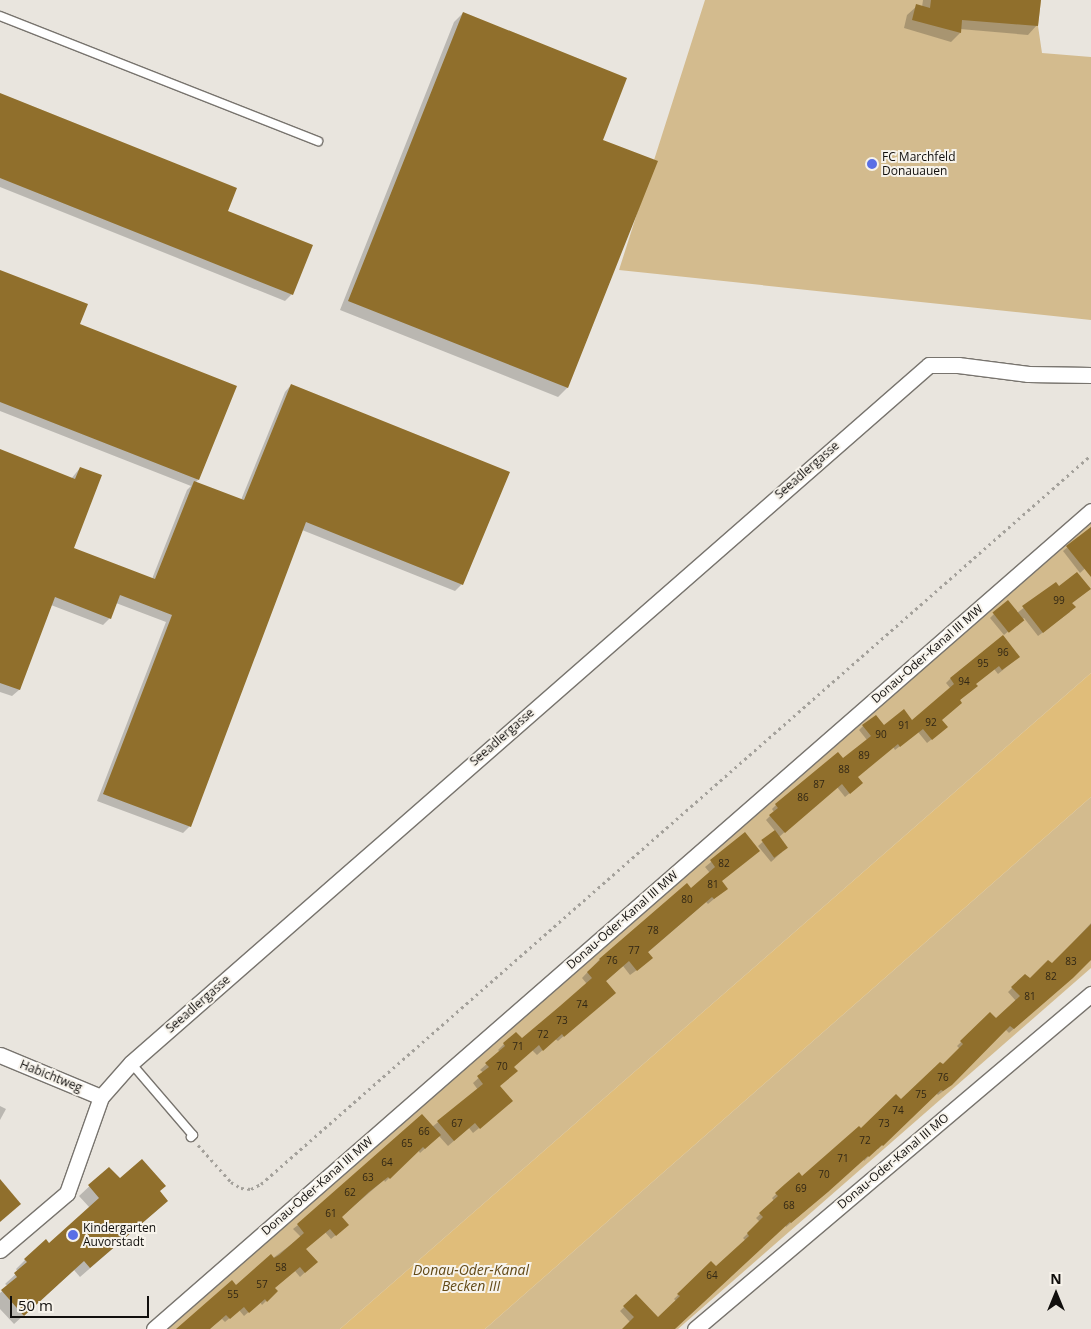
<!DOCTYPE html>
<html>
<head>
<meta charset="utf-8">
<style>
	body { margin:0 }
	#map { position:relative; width:1091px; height:1329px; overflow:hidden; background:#e9e5de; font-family:"Open Sans",sans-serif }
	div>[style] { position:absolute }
	.green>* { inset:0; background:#d3bb8e }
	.water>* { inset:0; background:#e0bd7a }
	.shadow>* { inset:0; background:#0003 }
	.building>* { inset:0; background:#906f2c; transform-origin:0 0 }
	.path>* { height:3px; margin-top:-1.5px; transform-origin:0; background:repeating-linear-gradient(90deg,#a4a19b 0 2.5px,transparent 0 6.5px) }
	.roads { filter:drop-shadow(1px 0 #78746e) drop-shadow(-1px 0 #78746e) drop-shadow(0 1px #78746e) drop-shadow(0 -1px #78746e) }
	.service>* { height:8px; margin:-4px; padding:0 4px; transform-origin:4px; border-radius:4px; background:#fff }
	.minor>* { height:15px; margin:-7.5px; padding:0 7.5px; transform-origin:7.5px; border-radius:7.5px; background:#fff }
	.dots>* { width:14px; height:14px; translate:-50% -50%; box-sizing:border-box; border:2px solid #f7f3eb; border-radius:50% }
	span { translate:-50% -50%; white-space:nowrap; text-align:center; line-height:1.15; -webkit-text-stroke:4px #f7f3eb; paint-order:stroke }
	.number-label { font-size:10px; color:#312715 }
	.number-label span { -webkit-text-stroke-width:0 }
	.poi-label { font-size:12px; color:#110f0d }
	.left { translate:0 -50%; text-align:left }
	.street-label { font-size:12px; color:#110f0d }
	.water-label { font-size:14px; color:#634a17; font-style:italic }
	.north { position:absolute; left:1031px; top:1269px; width:50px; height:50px; -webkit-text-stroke:4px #f7f3eb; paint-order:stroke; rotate:0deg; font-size:14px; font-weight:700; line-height:20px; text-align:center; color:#110f0d }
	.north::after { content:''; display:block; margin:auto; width:18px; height:22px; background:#110f0d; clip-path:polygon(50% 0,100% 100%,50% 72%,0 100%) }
	.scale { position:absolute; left:10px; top:1296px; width:139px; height:22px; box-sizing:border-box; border:2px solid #110f0d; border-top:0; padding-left:6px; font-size:15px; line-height:18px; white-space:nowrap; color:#110f0d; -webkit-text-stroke:4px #f7f3eb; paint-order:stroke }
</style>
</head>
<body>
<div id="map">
	<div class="green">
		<div style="clip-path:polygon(705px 0,1041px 0,1038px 26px,1042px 53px,1091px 57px,1091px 320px,619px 270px)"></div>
		<div style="clip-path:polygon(1091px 521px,1091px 673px,340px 1329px,165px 1329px)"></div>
		<div style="clip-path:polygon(1091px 797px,1091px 968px,678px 1329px,485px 1329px)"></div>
	</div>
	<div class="water">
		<div style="clip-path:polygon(1091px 673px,1091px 797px,485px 1329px,340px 1329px)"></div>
	</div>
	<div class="shadow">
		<div style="clip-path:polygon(923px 0,1039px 0,1037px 25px,1028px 35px,960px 29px,960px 33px,951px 42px,904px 28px,907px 15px,917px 6px,922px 7px)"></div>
		<div style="clip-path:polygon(463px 13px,601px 141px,656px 162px,567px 388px,558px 397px,340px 310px,454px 22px)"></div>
		<div style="clip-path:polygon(0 94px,227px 212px,292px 294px,285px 301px,0 187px)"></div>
		<div style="clip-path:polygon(0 271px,79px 325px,198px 480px,195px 483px,241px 500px,285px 392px,291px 385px,462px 584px,455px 591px,302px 530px,190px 826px,183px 833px,97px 801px,166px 622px,116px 603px,110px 618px,103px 625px,51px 605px,19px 690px,12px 696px,0 692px,0 451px,71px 479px,80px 468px,72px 548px,152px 579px,187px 490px,191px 486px,0 411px)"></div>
		<div style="clip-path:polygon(1091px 527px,1091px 563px,1080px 573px,1063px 551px)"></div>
		<div style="clip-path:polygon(1055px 584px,1059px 588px,1085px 593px,1071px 604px,1070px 612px,1038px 636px,1024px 618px,1004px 635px,990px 618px,994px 614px,1017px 613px)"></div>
		<div style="clip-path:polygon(1003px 637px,1014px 661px,998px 674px,994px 669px,975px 684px,941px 720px,942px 731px,927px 743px,918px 732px,895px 750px,893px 747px,857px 777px,857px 787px,845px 797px,837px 787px,779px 837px,782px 852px,771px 862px,758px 846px,775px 831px,766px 820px,774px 812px,772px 809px,776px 805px,843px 760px,867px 740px,859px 730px,863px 726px,884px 727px,912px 722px,951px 689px,946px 683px,950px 679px)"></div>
		<div style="clip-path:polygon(745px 834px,758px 851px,720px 882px,720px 894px,708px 904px,706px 902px,647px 953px,645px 964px,630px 975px,623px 966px,605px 982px,608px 998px,558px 1041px,555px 1039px,537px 1055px,532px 1050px,513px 1067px,499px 1087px,505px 1107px,473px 1133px,469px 1128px,448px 1146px,439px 1136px,420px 1153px,418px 1150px,385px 1182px,384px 1180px,341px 1217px,343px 1229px,331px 1239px,325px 1232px,305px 1249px,312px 1266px,300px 1277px,295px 1271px,274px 1288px,276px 1291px,262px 1305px,260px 1302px,244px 1316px,239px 1310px,225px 1322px,222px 1319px,209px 1329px,179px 1329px,301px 1237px,293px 1229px,298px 1225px,422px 1116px,432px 1127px,478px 1090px,473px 1083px,484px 1073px,480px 1070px,500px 1052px,498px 1050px,504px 1044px,521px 1040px,587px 984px,582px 978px,599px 960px,687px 885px,691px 890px,710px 873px,705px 867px)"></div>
		<div style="clip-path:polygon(1091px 923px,1091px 959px,1009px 1033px,1005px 1029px,946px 1089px,938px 1095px,936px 1093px,878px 1149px,877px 1148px,864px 1161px,863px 1159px,822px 1196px,786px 1227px,785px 1225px,673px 1329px,623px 1329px,630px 1322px,620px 1311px,636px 1296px,658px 1319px,676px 1301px,674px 1299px,711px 1263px,716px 1268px,746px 1241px,743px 1238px,760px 1222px,756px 1218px,774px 1201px,772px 1198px,787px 1184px,802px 1178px,943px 1066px,960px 1049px,957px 1046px,990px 1014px,996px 1020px,1016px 1001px,1008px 992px,1025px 975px,1030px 980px,1052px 965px)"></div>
		<div style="clip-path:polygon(0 1106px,6px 1109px,0 1120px)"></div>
		<div style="clip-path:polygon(109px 1168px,120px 1180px,159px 1191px,157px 1210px,80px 1277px,74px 1270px,14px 1324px,0 1309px,0 1293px,8px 1286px,5px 1284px,18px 1272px,16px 1269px,25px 1260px,49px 1245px,90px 1208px,79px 1196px)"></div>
	</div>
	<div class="building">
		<div style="clip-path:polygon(931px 0,1041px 0,1038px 26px,962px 20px,961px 33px,912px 20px,916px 4px,930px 8px)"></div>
		<div style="clip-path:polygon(463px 12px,627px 78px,603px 140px,658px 161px,568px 388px,348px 301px)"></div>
		<div style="clip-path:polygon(0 93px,237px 188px,228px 211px,313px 245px,293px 295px,0 178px)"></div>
		<div style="clip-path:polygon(0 270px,88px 304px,80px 324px,237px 386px,199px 480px,0 402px)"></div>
		<div style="clip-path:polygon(291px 384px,510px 472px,463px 585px,306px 522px,191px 827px,103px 794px,172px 615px,120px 595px,111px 619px,55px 597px,20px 690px,0 683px,0 449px,75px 479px,80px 467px,102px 475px,74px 548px,155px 579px,194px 481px,244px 500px)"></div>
		<div style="clip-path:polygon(1091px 527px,1091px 577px,1066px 546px)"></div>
		<div style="clip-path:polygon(1077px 572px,1091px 589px,1072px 603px,1076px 607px,1043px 633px,1022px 606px,1056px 582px,1059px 586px)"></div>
		<div style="left:1008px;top:600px;width:26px;height:20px;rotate:51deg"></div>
		<div style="clip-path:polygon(1003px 635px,1020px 657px,1002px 670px,999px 666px,976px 684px,978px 686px,960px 700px,962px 703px,942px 720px,948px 727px,932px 740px,923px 729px,900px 747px,898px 744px,858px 777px,863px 783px,850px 794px,842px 784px,785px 833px,769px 815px,778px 808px,775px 804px,838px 752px,843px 758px,871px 736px,862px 725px,876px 715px,884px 725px,904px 709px,912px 720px,954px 684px,950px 678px)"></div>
		<div style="left:775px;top:830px;width:22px;height:17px;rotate:54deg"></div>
		<div style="clip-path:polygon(745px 832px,760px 851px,722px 881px,728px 889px,714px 899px,712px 897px,648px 952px,653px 958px,637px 971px,629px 961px,606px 981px,616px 993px,564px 1037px,562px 1034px,543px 1051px,539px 1045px,514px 1067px,518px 1071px,500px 1086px,513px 1101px,480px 1129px,475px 1123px,454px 1141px,437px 1121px,483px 1084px,477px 1076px,489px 1067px,485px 1063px,505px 1046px,503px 1043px,516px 1032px,522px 1038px,560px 1006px,592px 978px,587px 972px,600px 960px,599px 959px,687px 883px,691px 888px,715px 867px,710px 860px)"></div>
		<div style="clip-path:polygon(1091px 924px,1091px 960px,1073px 978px,1014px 1029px,1010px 1026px,952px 1085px,943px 1091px,941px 1090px,883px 1146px,882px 1145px,869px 1157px,868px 1156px,828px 1192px,791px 1223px,790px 1222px,675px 1329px,622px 1329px,634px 1317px,623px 1306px,636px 1294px,658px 1317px,680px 1296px,677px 1294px,711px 1261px,716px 1266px,749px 1236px,747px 1233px,763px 1217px,759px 1213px,778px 1196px,775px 1193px,785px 1184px,799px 1172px,802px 1176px,859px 1126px,861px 1128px,896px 1094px,901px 1099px,940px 1062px,943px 1064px,963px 1044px,960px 1041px,990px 1012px,996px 1018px,1020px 996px,1011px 987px,1025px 974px,1030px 978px,1048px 960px,1052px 963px)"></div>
		<div style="clip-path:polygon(422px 1114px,441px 1135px,425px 1149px,423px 1147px,390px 1179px,388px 1177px,369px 1192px,342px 1217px,349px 1225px,336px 1236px,330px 1229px,306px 1249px,318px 1262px,305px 1273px,300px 1267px,275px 1288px,278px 1291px,267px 1302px,265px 1299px,249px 1313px,244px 1307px,230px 1319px,226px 1315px,210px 1329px,176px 1329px,232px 1280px,236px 1285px,271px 1254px,274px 1258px,279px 1255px,304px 1233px,297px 1224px)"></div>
		<div style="clip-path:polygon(142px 1159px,166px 1186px,160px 1191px,168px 1201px,90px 1268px,84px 1261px,24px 1316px,1px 1290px,17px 1277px,14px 1273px,27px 1262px,24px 1259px,46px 1239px,49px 1243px,99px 1198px,88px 1185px,109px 1167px,120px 1178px)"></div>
		<div style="clip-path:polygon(0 1179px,21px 1204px,0 1222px)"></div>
	</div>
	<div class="path">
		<div style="left:198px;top:1145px;width:50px;rotate:48.3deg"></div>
		<div style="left:231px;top:1182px;width:12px;rotate:31deg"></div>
		<div style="left:241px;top:1188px;width:10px;rotate:6deg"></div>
		<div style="left:251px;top:1189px;width:11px;rotate:-27deg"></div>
		<div style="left:261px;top:1184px;width:1105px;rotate:-41.29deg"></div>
	</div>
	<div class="roads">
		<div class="service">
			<div style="left:0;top:16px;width:342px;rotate:21.5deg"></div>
			<div style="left:131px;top:1063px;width:95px;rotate:49.3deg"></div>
			<div style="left:193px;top:1135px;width:3px;rotate:135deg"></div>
		</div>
		<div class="minor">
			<div style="left:0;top:1055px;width:109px;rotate:22.6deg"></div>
			<div style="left:0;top:1250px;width:88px;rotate:-40.4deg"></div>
			<div style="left:67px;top:1193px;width:102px;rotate:-70.5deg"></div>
			<div style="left:101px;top:1097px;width:45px;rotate:-48.6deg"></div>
			<div style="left:131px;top:1063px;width:1060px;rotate:-41.18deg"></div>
			<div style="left:929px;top:365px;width:29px"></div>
			<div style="left:958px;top:365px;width:71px;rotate:7.3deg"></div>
			<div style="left:1028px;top:374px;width:63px;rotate:0.9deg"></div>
			<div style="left:154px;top:1329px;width:1244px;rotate:-41.12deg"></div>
			<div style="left:695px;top:1329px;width:519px;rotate:-40.23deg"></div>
		</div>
	</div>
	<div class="dots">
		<div style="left:872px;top:164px;background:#5a6fe5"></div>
		<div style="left:73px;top:1235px;background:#5a6fe5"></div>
	</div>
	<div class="number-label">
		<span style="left:1059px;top:601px">99</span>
		<span style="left:1003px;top:653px">96</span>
		<span style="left:983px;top:664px">95</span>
		<span style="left:964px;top:682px">94</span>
		<span style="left:931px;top:723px">92</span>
		<span style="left:904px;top:726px">91</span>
		<span style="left:881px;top:735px">90</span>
		<span style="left:864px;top:756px">89</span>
		<span style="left:844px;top:770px">88</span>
		<span style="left:819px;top:785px">87</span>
		<span style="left:803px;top:798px">86</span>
		<span style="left:724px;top:864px">82</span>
		<span style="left:713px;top:885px">81</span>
		<span style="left:687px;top:900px">80</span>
		<span style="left:653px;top:931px">78</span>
		<span style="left:634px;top:951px">77</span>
		<span style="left:612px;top:961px">76</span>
		<span style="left:1071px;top:962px">83</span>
		<span style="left:1051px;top:977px">82</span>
		<span style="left:1030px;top:997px">81</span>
		<span style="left:582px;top:1005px">74</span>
		<span style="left:562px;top:1021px">73</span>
		<span style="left:543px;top:1035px">72</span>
		<span style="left:518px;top:1047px">71</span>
		<span style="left:502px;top:1067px">70</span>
		<span style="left:943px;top:1078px">76</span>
		<span style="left:921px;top:1095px">75</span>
		<span style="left:898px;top:1111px">74</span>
		<span style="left:457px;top:1124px">67</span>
		<span style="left:884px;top:1124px">73</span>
		<span style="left:424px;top:1132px">66</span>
		<span style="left:865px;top:1141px">72</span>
		<span style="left:407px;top:1144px">65</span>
		<span style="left:843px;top:1159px">71</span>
		<span style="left:387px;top:1163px">64</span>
		<span style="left:824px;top:1175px">70</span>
		<span style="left:368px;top:1178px">63</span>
		<span style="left:801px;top:1189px">69</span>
		<span style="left:350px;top:1193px">62</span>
		<span style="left:789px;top:1206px">68</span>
		<span style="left:331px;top:1214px">61</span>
		<span style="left:281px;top:1268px">58</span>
		<span style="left:712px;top:1276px">64</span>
		<span style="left:262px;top:1285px">57</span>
		<span style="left:233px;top:1295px">55</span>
	</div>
	<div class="poi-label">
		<span class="left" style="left:882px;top:164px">FC Marchfeld<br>Donauauen</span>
		<span class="left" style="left:83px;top:1235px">Kindergarten<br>Auvorstadt</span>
	</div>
	<div class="street-label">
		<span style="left:807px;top:470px;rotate:-41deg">Seeadlergasse</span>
		<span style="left:927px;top:654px;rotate:-41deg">Donau-Oder-Kanal III MW</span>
		<span style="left:502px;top:737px;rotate:-41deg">Seeadlergasse</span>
		<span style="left:622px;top:920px;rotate:-41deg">Donau-Oder-Kanal III MW</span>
		<span style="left:198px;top:1004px;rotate:-41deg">Seeadlergasse</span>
		<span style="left:51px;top:1076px;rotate:22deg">Habichtweg</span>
		<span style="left:893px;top:1161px;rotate:-40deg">Donau-Oder-Kanal III MO</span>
		<span style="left:317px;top:1186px;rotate:-41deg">Donau-Oder-Kanal III MW</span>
	</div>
	<div class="water-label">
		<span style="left:471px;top:1278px">Donau-Oder-Kanal<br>Becken III</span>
	</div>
	<div class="north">N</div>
	<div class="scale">50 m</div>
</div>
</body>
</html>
